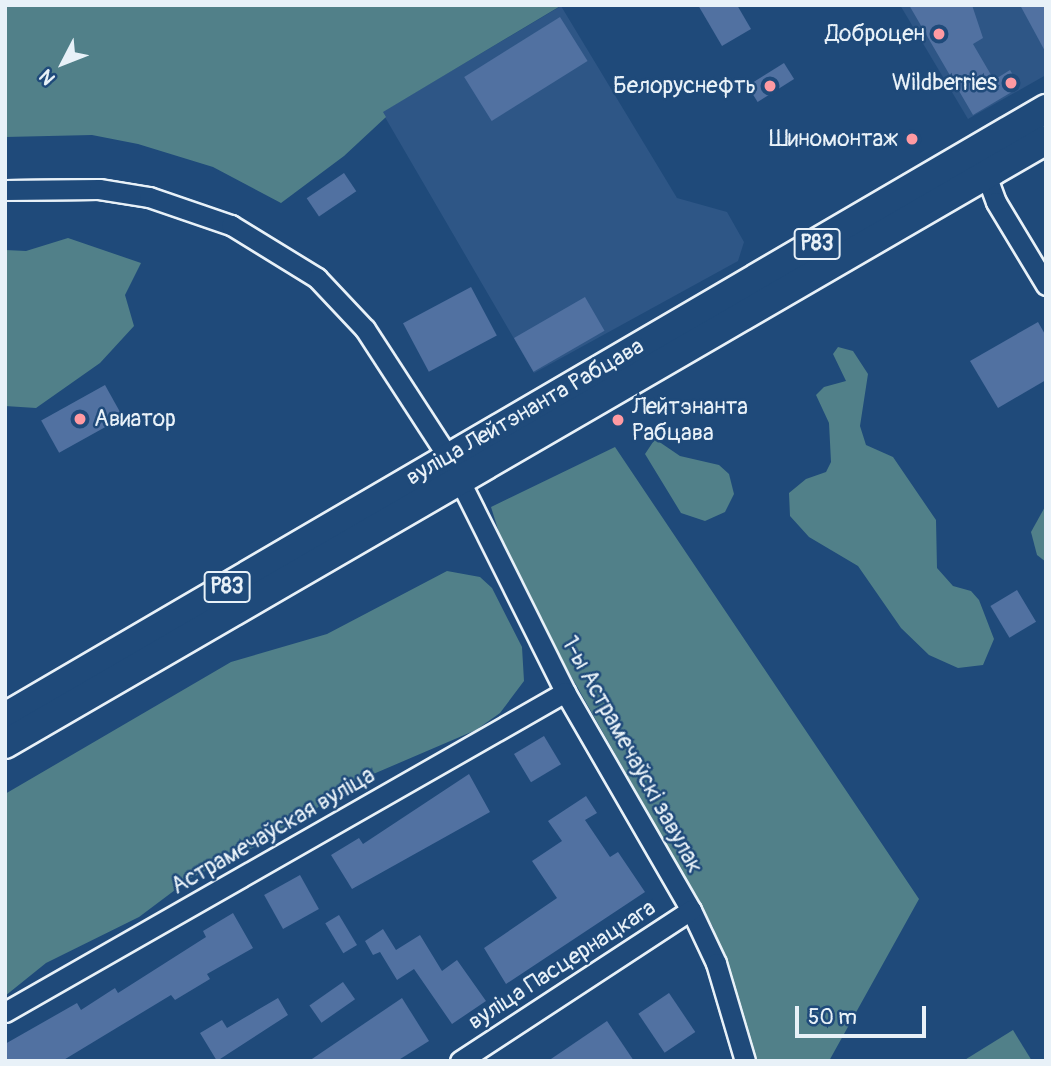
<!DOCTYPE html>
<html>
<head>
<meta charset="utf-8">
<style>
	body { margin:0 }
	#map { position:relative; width:1051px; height:1066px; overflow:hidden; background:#1f4a7a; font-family:Pangolin,sans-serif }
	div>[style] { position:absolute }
	.built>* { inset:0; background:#2e5686 }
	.green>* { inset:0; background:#518089 }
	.building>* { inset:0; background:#5171a1; transform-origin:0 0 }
	.roads { filter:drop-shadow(2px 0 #e8f1f8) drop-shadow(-2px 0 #e8f1f8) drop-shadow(0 2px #e8f1f8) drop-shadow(0 -2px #e8f1f8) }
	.minor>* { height:19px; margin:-9.5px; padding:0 9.5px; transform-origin:9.5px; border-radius:9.5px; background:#1f4a7a }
	.highway>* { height:28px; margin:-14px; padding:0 14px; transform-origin:14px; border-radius:14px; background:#1f4a7a }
	.dots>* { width:19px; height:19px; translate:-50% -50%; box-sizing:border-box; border:4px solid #1f4a7a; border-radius:50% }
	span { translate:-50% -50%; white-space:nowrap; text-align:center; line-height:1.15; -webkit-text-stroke:5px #1f4a7a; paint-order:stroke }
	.shield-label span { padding:2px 5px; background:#1f4a7a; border:2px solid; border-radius:5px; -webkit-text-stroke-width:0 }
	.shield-label { font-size:21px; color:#e8f1f8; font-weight:700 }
	.poi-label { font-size:23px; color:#e8f1f8 }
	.right { translate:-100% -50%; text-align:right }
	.left { translate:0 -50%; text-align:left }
	.street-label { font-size:23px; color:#e8f1f8 }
	.frame { position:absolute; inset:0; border:7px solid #e8f1f8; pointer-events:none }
	.north { position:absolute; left:28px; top:28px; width:70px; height:70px; -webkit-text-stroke:5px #1f4a7a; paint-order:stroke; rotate:228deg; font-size:19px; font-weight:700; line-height:28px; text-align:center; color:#e8f1f8 }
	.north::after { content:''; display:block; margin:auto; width:24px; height:32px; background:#e8f1f8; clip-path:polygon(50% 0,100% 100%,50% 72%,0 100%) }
	.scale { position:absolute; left:795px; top:1006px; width:131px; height:32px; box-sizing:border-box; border:4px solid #e8f1f8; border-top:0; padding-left:9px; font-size:21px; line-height:24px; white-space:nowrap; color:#e8f1f8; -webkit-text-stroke:5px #1f4a7a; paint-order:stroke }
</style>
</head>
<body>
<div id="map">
	<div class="built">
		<div style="clip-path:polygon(900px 5px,1046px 5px,1046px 75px,968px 119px)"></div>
		<div style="clip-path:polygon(561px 6px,677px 198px,727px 212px,744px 242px,738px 261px,534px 373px,382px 112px)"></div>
	</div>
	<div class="green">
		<div style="clip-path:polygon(5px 5px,562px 5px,383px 112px,386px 117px,344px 156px,281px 203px,213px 167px,138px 144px,92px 135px,5px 137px)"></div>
		<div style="clip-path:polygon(68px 238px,141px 263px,125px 295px,134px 326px,100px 363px,36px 408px,5px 406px,5px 250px,26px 251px)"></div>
		<div style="clip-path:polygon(838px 347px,853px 351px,868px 374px,860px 426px,866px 445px,893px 457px,936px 520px,937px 568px,953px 586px,971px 591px,979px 600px,994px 639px,983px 665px,958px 668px,929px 655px,901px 628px,858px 566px,809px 537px,790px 516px,789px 493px,806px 479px,826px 472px,831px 462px,829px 423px,816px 395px,824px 387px,846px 381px,833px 354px)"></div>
		<div style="clip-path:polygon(655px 439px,680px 456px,719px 465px,729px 474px,734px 494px,725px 512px,705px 521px,681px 513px,645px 454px)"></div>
		<div style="clip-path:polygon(615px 447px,919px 899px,829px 1061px,757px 1061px,713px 927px,510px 568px,491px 507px)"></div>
		<div style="clip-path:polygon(1046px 505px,1046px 562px,1037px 555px,1031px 532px)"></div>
		<div style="clip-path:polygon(447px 571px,480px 577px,492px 588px,522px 647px,524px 681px,500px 713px,476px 730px,343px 787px,291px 829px,191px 878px,139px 917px,46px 963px,5px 996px,5px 794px,231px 662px,327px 634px)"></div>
		<div style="clip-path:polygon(1013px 1030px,1032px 1061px,963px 1061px)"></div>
	</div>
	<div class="building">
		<div style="clip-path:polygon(698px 5px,737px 5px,751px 29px,722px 46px)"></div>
		<div style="clip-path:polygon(909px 5px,972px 5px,983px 38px,973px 44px,994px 80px,1010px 70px,1020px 87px,973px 115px)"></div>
		<div style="clip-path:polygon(1020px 5px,1046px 5px,1046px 53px)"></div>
		<div style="left:560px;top:17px;width:52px;height:113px;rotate:58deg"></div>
		<div style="left:784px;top:63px;width:19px;height:43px;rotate:58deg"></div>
		<div style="left:344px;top:173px;width:22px;height:45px;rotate:56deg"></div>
		<div style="left:471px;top:287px;width:55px;height:77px;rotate:62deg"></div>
		<div style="left:585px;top:297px;width:39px;height:82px;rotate:60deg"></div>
		<div style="clip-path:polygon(1038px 322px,1046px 336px,1046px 380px,998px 408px,970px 361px)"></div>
		<div style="left:105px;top:385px;width:37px;height:73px;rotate:61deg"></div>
		<div style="left:1017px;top:590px;width:37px;height:31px;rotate:59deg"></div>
		<div style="left:544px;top:736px;width:33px;height:35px;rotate:59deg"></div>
		<div style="clip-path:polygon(469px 774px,490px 812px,352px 889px,331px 855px,359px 838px,363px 844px)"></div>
		<div style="clip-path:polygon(586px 796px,597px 813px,585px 820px,610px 857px,618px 852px,645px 892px,506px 984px,484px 948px,557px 898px,532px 861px,562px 841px,548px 821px)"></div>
		<div style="left:300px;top:875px;width:39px;height:41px;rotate:61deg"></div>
		<div style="clip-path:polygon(233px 913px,253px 948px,207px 974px,210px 979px,175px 1000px,171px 995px,62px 1061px,5px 1061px,5px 1044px,77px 1003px,81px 1010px,115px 988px,118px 993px,206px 937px,203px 931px)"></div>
		<div style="left:339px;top:915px;width:35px;height:16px;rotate:59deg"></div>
		<div style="clip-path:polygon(383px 929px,396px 950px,420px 935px,442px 971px,457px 960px,486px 1001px,452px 1024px,414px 969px,397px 980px,380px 952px,373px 955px,365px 941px)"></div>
		<div style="left:343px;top:982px;width:21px;height:41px;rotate:55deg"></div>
		<div style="left:669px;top:993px;width:47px;height:37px;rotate:56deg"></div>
		<div style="clip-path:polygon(278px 998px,288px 1015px,217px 1061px,200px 1033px,222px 1020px,227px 1028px)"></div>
		<div style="clip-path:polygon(402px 998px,429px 1041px,397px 1061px,309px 1061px)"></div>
		<div style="clip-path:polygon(607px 1021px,634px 1061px,548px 1061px)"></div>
	</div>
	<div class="roads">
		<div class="minor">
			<div style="left:982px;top:164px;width:40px;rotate:69.8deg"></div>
			<div style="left:996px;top:202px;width:97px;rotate:58.9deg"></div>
			<div style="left:5px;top:190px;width:94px;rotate:-0.6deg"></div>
			<div style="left:99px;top:189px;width:51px;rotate:9.1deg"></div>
			<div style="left:149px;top:197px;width:87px;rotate:18.9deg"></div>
			<div style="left:231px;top:225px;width:101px;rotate:31.6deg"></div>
			<div style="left:317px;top:278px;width:70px;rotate:46.7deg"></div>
			<div style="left:365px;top:329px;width:153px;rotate:57deg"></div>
			<div style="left:448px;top:457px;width:263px;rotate:63.5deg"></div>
			<div style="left:565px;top:692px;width:252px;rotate:60deg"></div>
			<div style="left:691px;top:910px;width:59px;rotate:64.7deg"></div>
			<div style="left:716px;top:963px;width:102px;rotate:73.5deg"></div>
			<div style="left:5px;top:1012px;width:645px;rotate:-29.74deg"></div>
			<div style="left:460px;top:1061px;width:276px;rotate:-33.2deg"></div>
		</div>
		<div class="highway">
			<div style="left:5px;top:717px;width:1206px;rotate:-30.29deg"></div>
			<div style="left:5px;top:744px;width:1204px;rotate:-30.12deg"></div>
		</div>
	</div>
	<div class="dots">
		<div style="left:939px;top:34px;background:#ff9aa2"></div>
		<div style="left:1011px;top:83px;background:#ff9aa2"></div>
		<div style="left:770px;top:86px;background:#ff9aa2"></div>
		<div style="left:912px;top:139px;background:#ff9aa2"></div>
		<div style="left:80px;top:419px;background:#ff9aa2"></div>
		<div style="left:618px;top:420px;background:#ff9aa2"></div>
	</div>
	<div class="shield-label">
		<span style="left:817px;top:244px">Р83</span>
		<span style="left:227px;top:587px">Р83</span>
	</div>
	<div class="poi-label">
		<span class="right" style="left:925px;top:34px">Доброцен</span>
		<span class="right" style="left:997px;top:83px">Wildberries</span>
		<span class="right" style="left:756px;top:86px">Белоруснефть</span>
		<span class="right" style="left:898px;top:139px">Шиномонтаж</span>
		<span class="left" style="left:632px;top:420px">Лейтэнанта<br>Рабцава</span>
		<span class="left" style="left:94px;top:419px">Авиатор</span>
	</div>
	<div class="street-label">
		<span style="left:525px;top:412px;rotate:-30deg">вуліца Лейтэнанта Рабцава</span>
		<span style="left:632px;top:755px;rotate:61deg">1-ы Астрамечаўскі завулак</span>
		<span style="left:273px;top:831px;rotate:-30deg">Астрамечаўская вуліца</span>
		<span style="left:562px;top:965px;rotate:-33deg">вуліца Пасцернацкага</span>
	</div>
	<div class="frame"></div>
	<div class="north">N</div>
	<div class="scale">50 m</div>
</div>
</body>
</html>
